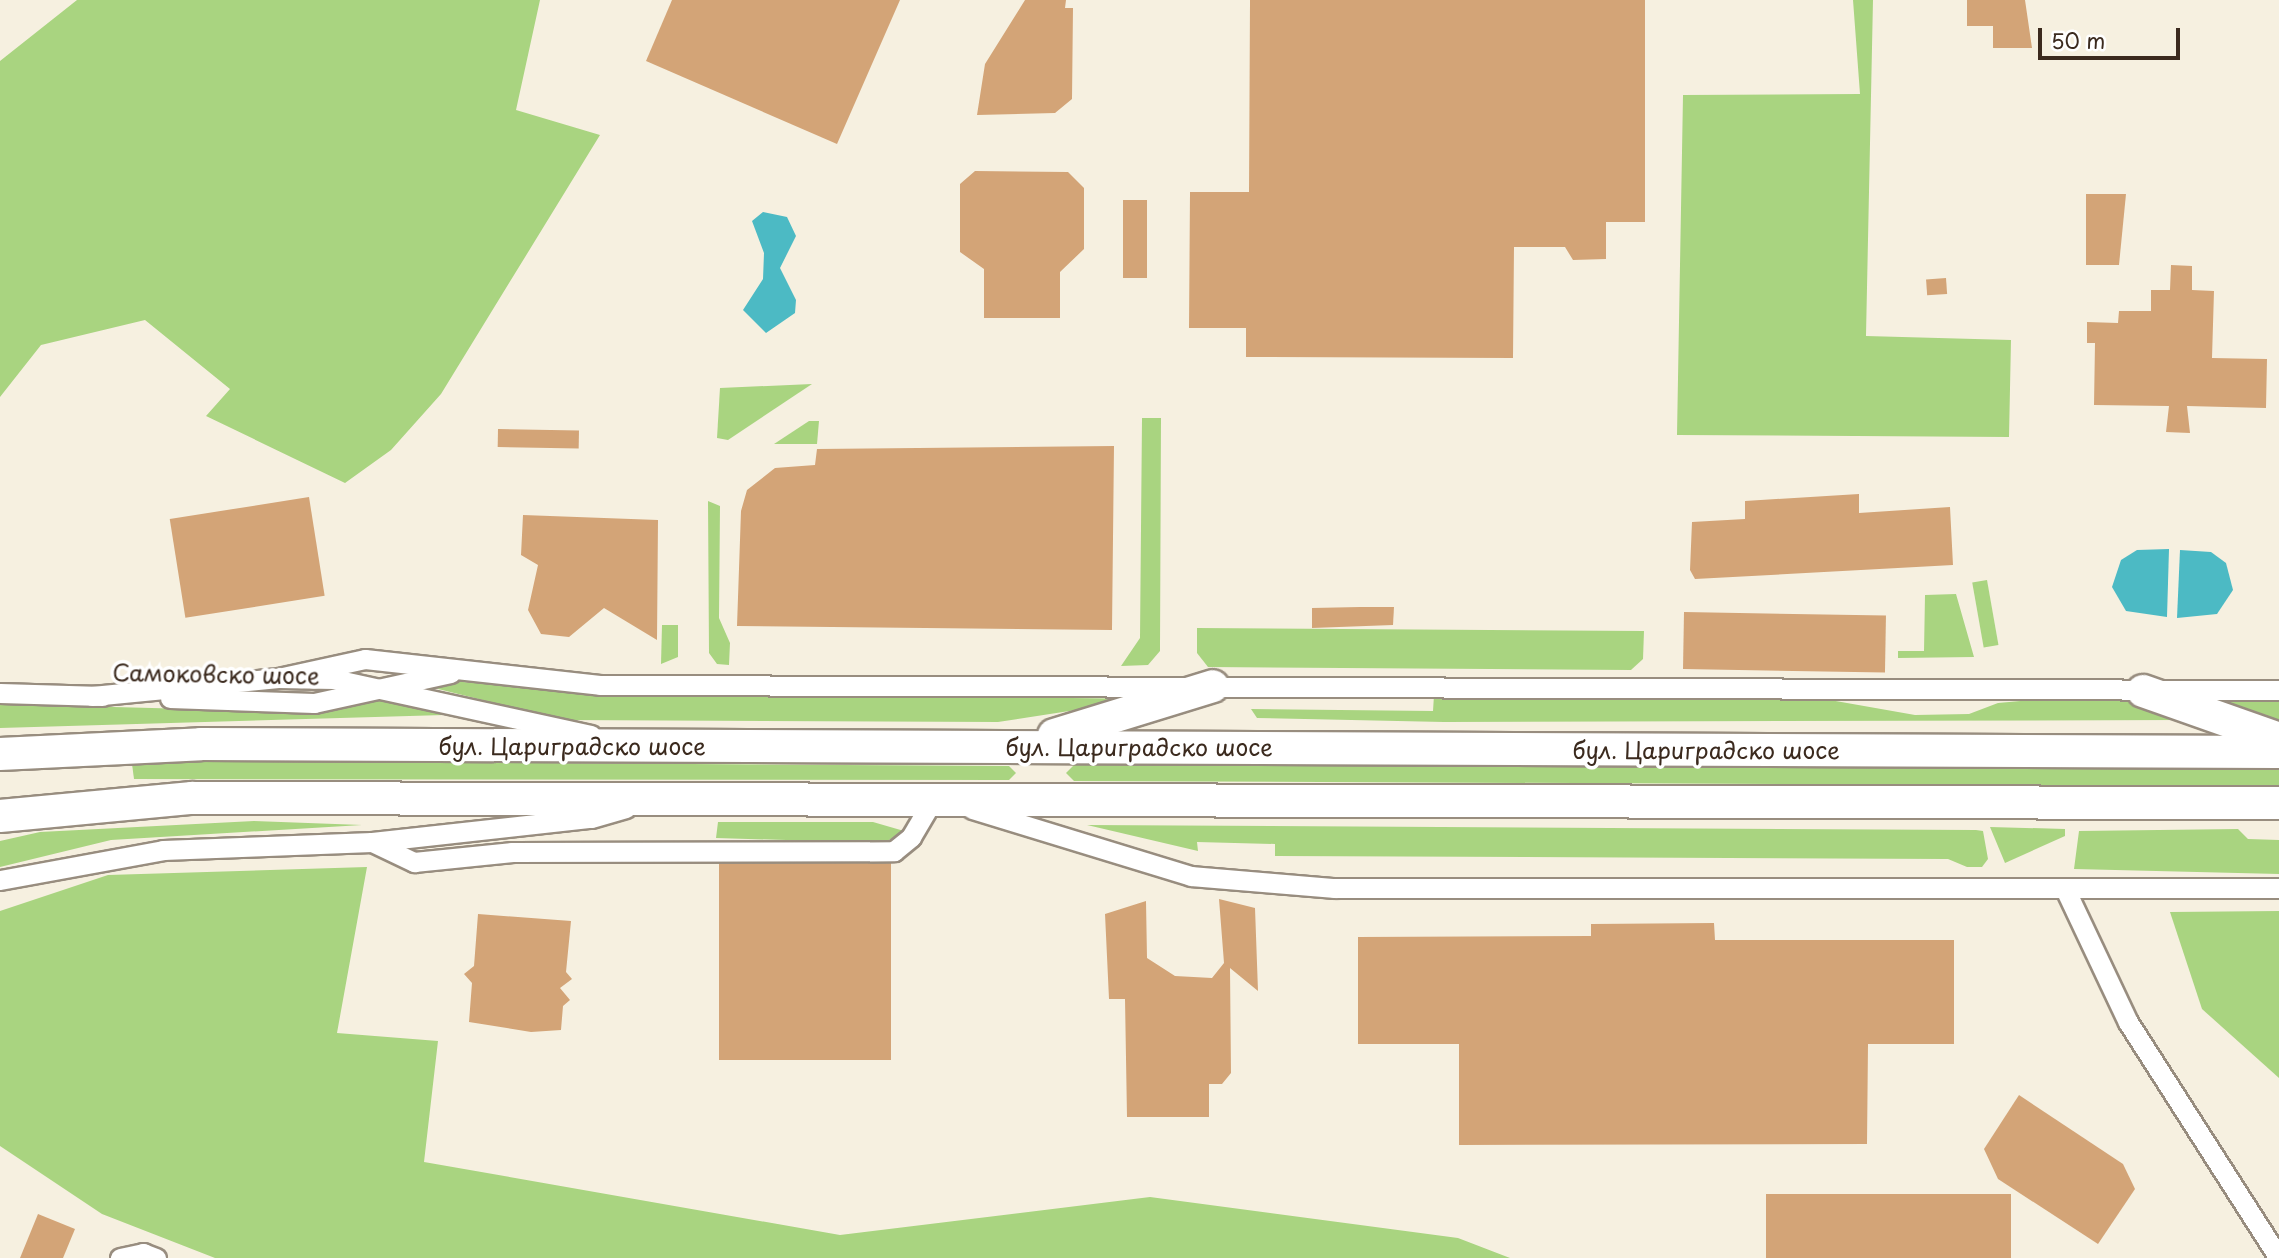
<!DOCTYPE html>
<html>
<head>
<meta charset="utf-8">
<style>
	body { margin:0 }
	#map { position:relative; width:2279px; height:1258px; overflow:hidden; background:#f6f0e0; font-family:"Playpen Sans",sans-serif }
	div>[style] { position:absolute }
	.green>* { inset:0; background:#a9d480; transform-origin:0 0 }
	.water>* { inset:0; background:#4cbac4 }
	.building>* { inset:0; background:#d3a477; transform-origin:0 0 }
	.roads { filter:drop-shadow(2px 0 #988d7f) drop-shadow(-2px 0 #988d7f) drop-shadow(0 2px #988d7f) drop-shadow(0 -2px #988d7f) }
	.minor>* { height:19px; margin:-9.5px; padding:0 9.5px; transform-origin:9.5px; border-radius:9.5px; background:#fff }
	.trunk>* { height:32px; margin:-16px; padding:0 16px; transform-origin:16px; border-radius:16px; background:#fff }
	span { translate:-50% -50%; white-space:nowrap; text-align:center; line-height:1.15; -webkit-text-stroke:7px #fff; paint-order:stroke }
	.street-label { font-size:23px; color:#3b2a1e }
	.scale { position:absolute; left:2038px; top:28px; width:142px; height:32px; box-sizing:border-box; border:4px solid #3b2a1e; border-top:0; padding-left:9px; font-size:21px; line-height:24px; white-space:nowrap; color:#3b2a1e; -webkit-text-stroke:5px #fff; paint-order:stroke }
</style>
</head>
<body>
<div id="map">
	<div class="green">
		<div style="clip-path:polygon(77px 0,540px 0,516px 110px,600px 135px,441px 394px,391px 450px,345px 483px,206px 416px,230px 389px,145px 320px,41px 345px,0 397px,0 61px)"></div>
		<div style="clip-path:polygon(1853px 0,1873px 0,1866px 336px,2011px 340px,2009px 437px,1677px 435px,1683px 95px,1860px 94px)"></div>
		<div style="clip-path:polygon(812px 384px,728px 440px,717px 438px,720px 388px)"></div>
		<div style="clip-path:polygon(1142px 418px,1161px 418px,1160px 651px,1148px 665px,1121px 666px,1140px 638px)"></div>
		<div style="clip-path:polygon(809px 421px,819px 421px,817px 444px,774px 444px)"></div>
		<div style="clip-path:polygon(708px 501px,720px 506px,719px 618px,730px 643px,729px 665px,717px 664px,709px 653px)"></div>
		<div style="left:1987px;top:580px;width:66px;height:15px;rotate:80deg"></div>
		<div style="clip-path:polygon(1956px 594px,1974px 657px,1898px 658px,1898px 651px,1924px 651px,1925px 595px)"></div>
		<div style="clip-path:polygon(662px 625px,678px 625px,678px 657px,661px 664px)"></div>
		<div style="clip-path:polygon(1197px 628px,1644px 631px,1643px 659px,1631px 670px,1208px 667px,1197px 653px)"></div>
		<div style="clip-path:polygon(428px 679px,583px 692px,1147px 699px,998px 722px,563px 720px,426px 686px)"></div>
		<div style="clip-path:polygon(386px 695px,444px 715px,0 728px,0 704px,308px 712px)"></div>
		<div style="clip-path:polygon(1434px 695px,1813px 697px,1915px 715px,1969px 714px,1998px 703px,2052px 698px,2120px 699px,2181px 720px,1444px 722px,1257px 718px,1251px 709px,1433px 711px)"></div>
		<div style="clip-path:polygon(2279px 700px,2279px 725px,2205px 701px,2226px 700px)"></div>
		<div style="clip-path:polygon(220px 761px,1009px 766px,1016px 773px,1009px 780px,134px 779px,132px 764px)"></div>
		<div style="clip-path:polygon(1074px 765px,2279px 769px,2279px 786px,1074px 781px,1066px 773px)"></div>
		<div style="clip-path:polygon(254px 821px,362px 825px,111px 840px,0 867px,0 841px,40px 832px)"></div>
		<div style="clip-path:polygon(718px 822px,873px 822px,904px 831px,884px 843px,716px 838px)"></div>
		<div style="clip-path:polygon(1087px 825px,1976px 830px,1983px 831px,1988px 859px,1982px 867px,1967px 867px,1948px 859px,1275px 856px,1275px 844px,1197px 842px,1198px 851px)"></div>
		<div style="clip-path:polygon(1990px 827px,2065px 829px,2065px 836px,2005px 863px)"></div>
		<div style="clip-path:polygon(2238px 829px,2248px 839px,2279px 840px,2279px 874px,2074px 869px,2079px 831px)"></div>
		<div style="clip-path:polygon(367px 867px,337px 1033px,438px 1041px,424px 1162px,840px 1235px,1150px 1197px,1458px 1238px,1510px 1258px,215px 1258px,102px 1214px,0 1146px,0 911px,108px 875px)"></div>
		<div style="clip-path:polygon(2279px 911px,2279px 1078px,2202px 1009px,2170px 912px)"></div>
	</div>
	<div class="water">
		<div style="clip-path:polygon(763px 212px,787px 217px,796px 236px,780px 268px,796px 300px,795px 313px,766px 333px,743px 310px,763px 279px,764px 253px,752px 221px)"></div>
		<div style="clip-path:polygon(2169px 549px,2167px 617px,2126px 611px,2112px 587px,2121px 560px,2137px 550px)"></div>
		<div style="clip-path:polygon(2180px 550px,2211px 552px,2226px 563px,2233px 590px,2217px 614px,2177px 618px)"></div>
	</div>
	<div class="building">
		<div style="clip-path:polygon(672px 0,900px 0,837px 144px,646px 61px)"></div>
		<div style="clip-path:polygon(1025px 0,1066px 0,1065px 8px,1073px 8px,1072px 99px,1055px 113px,977px 115px,985px 64px)"></div>
		<div style="clip-path:polygon(1250px 0,1645px 0,1645px 222px,1606px 222px,1606px 259px,1573px 260px,1565px 247px,1514px 247px,1513px 358px,1246px 357px,1246px 328px,1189px 328px,1190px 192px,1249px 192px)"></div>
		<div style="clip-path:polygon(1967px 0,2025px 0,2032px 48px,1993px 48px,1993px 26px,1967px 26px)"></div>
		<div style="clip-path:polygon(975px 171px,1068px 172px,1084px 188px,1084px 249px,1060px 272px,1060px 318px,984px 318px,984px 269px,960px 252px,960px 184px)"></div>
		<div style="clip-path:polygon(2086px 194px,2126px 194px,2119px 265px,2086px 265px)"></div>
		<div style="left:1123px;top:200px;width:24px;height:78px"></div>
		<div style="clip-path:polygon(2171px 265px,2192px 266px,2192px 290px,2214px 291px,2212px 358px,2267px 359px,2266px 408px,2187px 406px,2190px 433px,2166px 432px,2169px 406px,2094px 405px,2095px 343px,2087px 343px,2087px 322px,2118px 323px,2119px 311px,2151px 311px,2151px 290px,2170px 290px)"></div>
		<div style="left:1946px;top:278px;width:16px;height:20px;rotate:86deg"></div>
		<div style="left:498px;top:429px;width:81px;height:18px;rotate:1deg"></div>
		<div style="clip-path:polygon(1114px 446px,1112px 630px,737px 626px,741px 511px,747px 490px,775px 468px,815px 465px,817px 449px)"></div>
		<div style="clip-path:polygon(1859px 494px,1859px 513px,1950px 507px,1953px 565px,1695px 579px,1690px 570px,1692px 522px,1745px 519px,1745px 501px)"></div>
		<div style="left:309px;top:497px;width:100px;height:141px;rotate:81deg"></div>
		<div style="clip-path:polygon(523px 515px,658px 520px,657px 640px,604px 608px,569px 637px,541px 634px,528px 610px,538px 565px,521px 555px)"></div>
		<div style="clip-path:polygon(1360px 607px,1394px 607px,1393px 625px,1312px 628px,1312px 608px)"></div>
		<div style="left:1684px;top:612px;width:202px;height:57px;rotate:1deg"></div>
		<div style="left:891px;top:863px;width:197px;height:172px;rotate:90deg"></div>
		<div style="clip-path:polygon(1219px 899px,1255px 908px,1258px 991px,1230px 968px,1231px 1073px,1222px 1084px,1209px 1084px,1209px 1117px,1127px 1117px,1125px 999px,1109px 999px,1105px 914px,1146px 901px,1147px 958px,1175px 976px,1212px 978px,1224px 963px)"></div>
		<div style="clip-path:polygon(478px 914px,571px 921px,566px 972px,572px 979px,560px 988px,570px 1000px,563px 1006px,561px 1030px,531px 1032px,469px 1022px,472px 983px,464px 974px,474px 966px)"></div>
		<div style="clip-path:polygon(1714px 923px,1715px 940px,1954px 940px,1954px 1044px,1868px 1044px,1867px 1144px,1459px 1145px,1459px 1044px,1358px 1044px,1358px 937px,1591px 936px,1591px 924px)"></div>
		<div style="clip-path:polygon(2019px 1095px,2123px 1164px,2135px 1189px,2098px 1244px,1998px 1179px,1984px 1149px)"></div>
		<div style="left:2011px;top:1194px;width:64px;height:245px;rotate:90deg"></div>
		<div style="clip-path:polygon(38px 1214px,75px 1229px,63px 1258px,20px 1258px)"></div>
	</div>
	<div class="roads">
		<div class="minor">
			<div style="left:278px;top:678px;width:89px;rotate:-12.3deg"></div>
			<div style="left:365px;top:659px;width:236px;rotate:6.3deg"></div>
			<div style="left:600px;top:685px;width:1679px;rotate:0.17deg"></div>
			<div style="left:0;top:693px;width:102px;rotate:1.7deg"></div>
			<div style="left:92px;top:696px;width:187px;rotate:-5.5deg"></div>
			<div style="left:278px;top:678px;width:56px;rotate:1deg"></div>
			<div style="left:334px;top:679px;width:263px;rotate:12.3deg"></div>
			<div style="left:170px;top:698px;width:144px;rotate:2deg"></div>
			<div style="left:314px;top:703px;width:140px;rotate:-12.4deg"></div>
			<div style="left:972px;top:809px;width:229px;rotate:17deg"></div>
			<div style="left:1191px;top:876px;width:144px;rotate:4.8deg"></div>
			<div style="left:1334px;top:888px;width:945px"></div>
			<div style="left:372px;top:842px;width:47px;rotate:25.5deg"></div>
			<div style="left:414px;top:862px;width:99px;rotate:-5.8deg"></div>
			<div style="left:512px;top:852px;width:382px;rotate:-0.1deg"></div>
			<div style="left:894px;top:851px;width:22px;rotate:-39deg"></div>
			<div style="left:911px;top:837px;width:45px;rotate:-59.5deg"></div>
			<div style="left:934px;top:798px;width:6px;rotate:18deg"></div>
			<div style="left:0;top:880px;width:166px;rotate:-10.4deg"></div>
			<div style="left:163px;top:850px;width:209px;rotate:-2.2deg"></div>
			<div style="left:372px;top:842px;width:220px;rotate:-6.3deg"></div>
			<div style="left:591px;top:818px;width:36px;rotate:-16deg"></div>
			<div style="left:2066px;top:891px;width:145px;rotate:64.7deg"></div>
			<div style="left:2128px;top:1022px;width:280px;rotate:57.4deg"></div>
			<div style="left:120px;top:1258px;width:24px;rotate:-12deg"></div>
			<div style="left:143px;top:1253px;width:14px;rotate:21deg"></div>
		</div>
		<div class="trunk">
			<div style="left:2143px;top:691px;width:144px;rotate:19.4deg"></div>
			<div style="left:1054px;top:735px;width:166px;rotate:-17.1deg"></div>
			<div style="left:0;top:754px;width:201px;rotate:-2.8deg"></div>
			<div style="left:201px;top:744px;width:2078px;rotate:0.22deg"></div>
			<div style="left:0;top:816px;width:193px;rotate:-5.4deg"></div>
			<div style="left:192px;top:798px;width:2087px;rotate:0.14deg"></div>
		</div>
	</div>
	<div class="street-label">
		<span style="left:216px;top:674px;rotate:1deg">Самоковско шосе</span>
		<span style="left:572px;top:746px">бул. Цариградско шосе</span>
		<span style="left:1139px;top:747px">бул. Цариградско шосе</span>
		<span style="left:1706px;top:750px">бул. Цариградско шосе</span>
	</div>
	<div class="scale">50 m</div>
</div>
</body>
</html>
